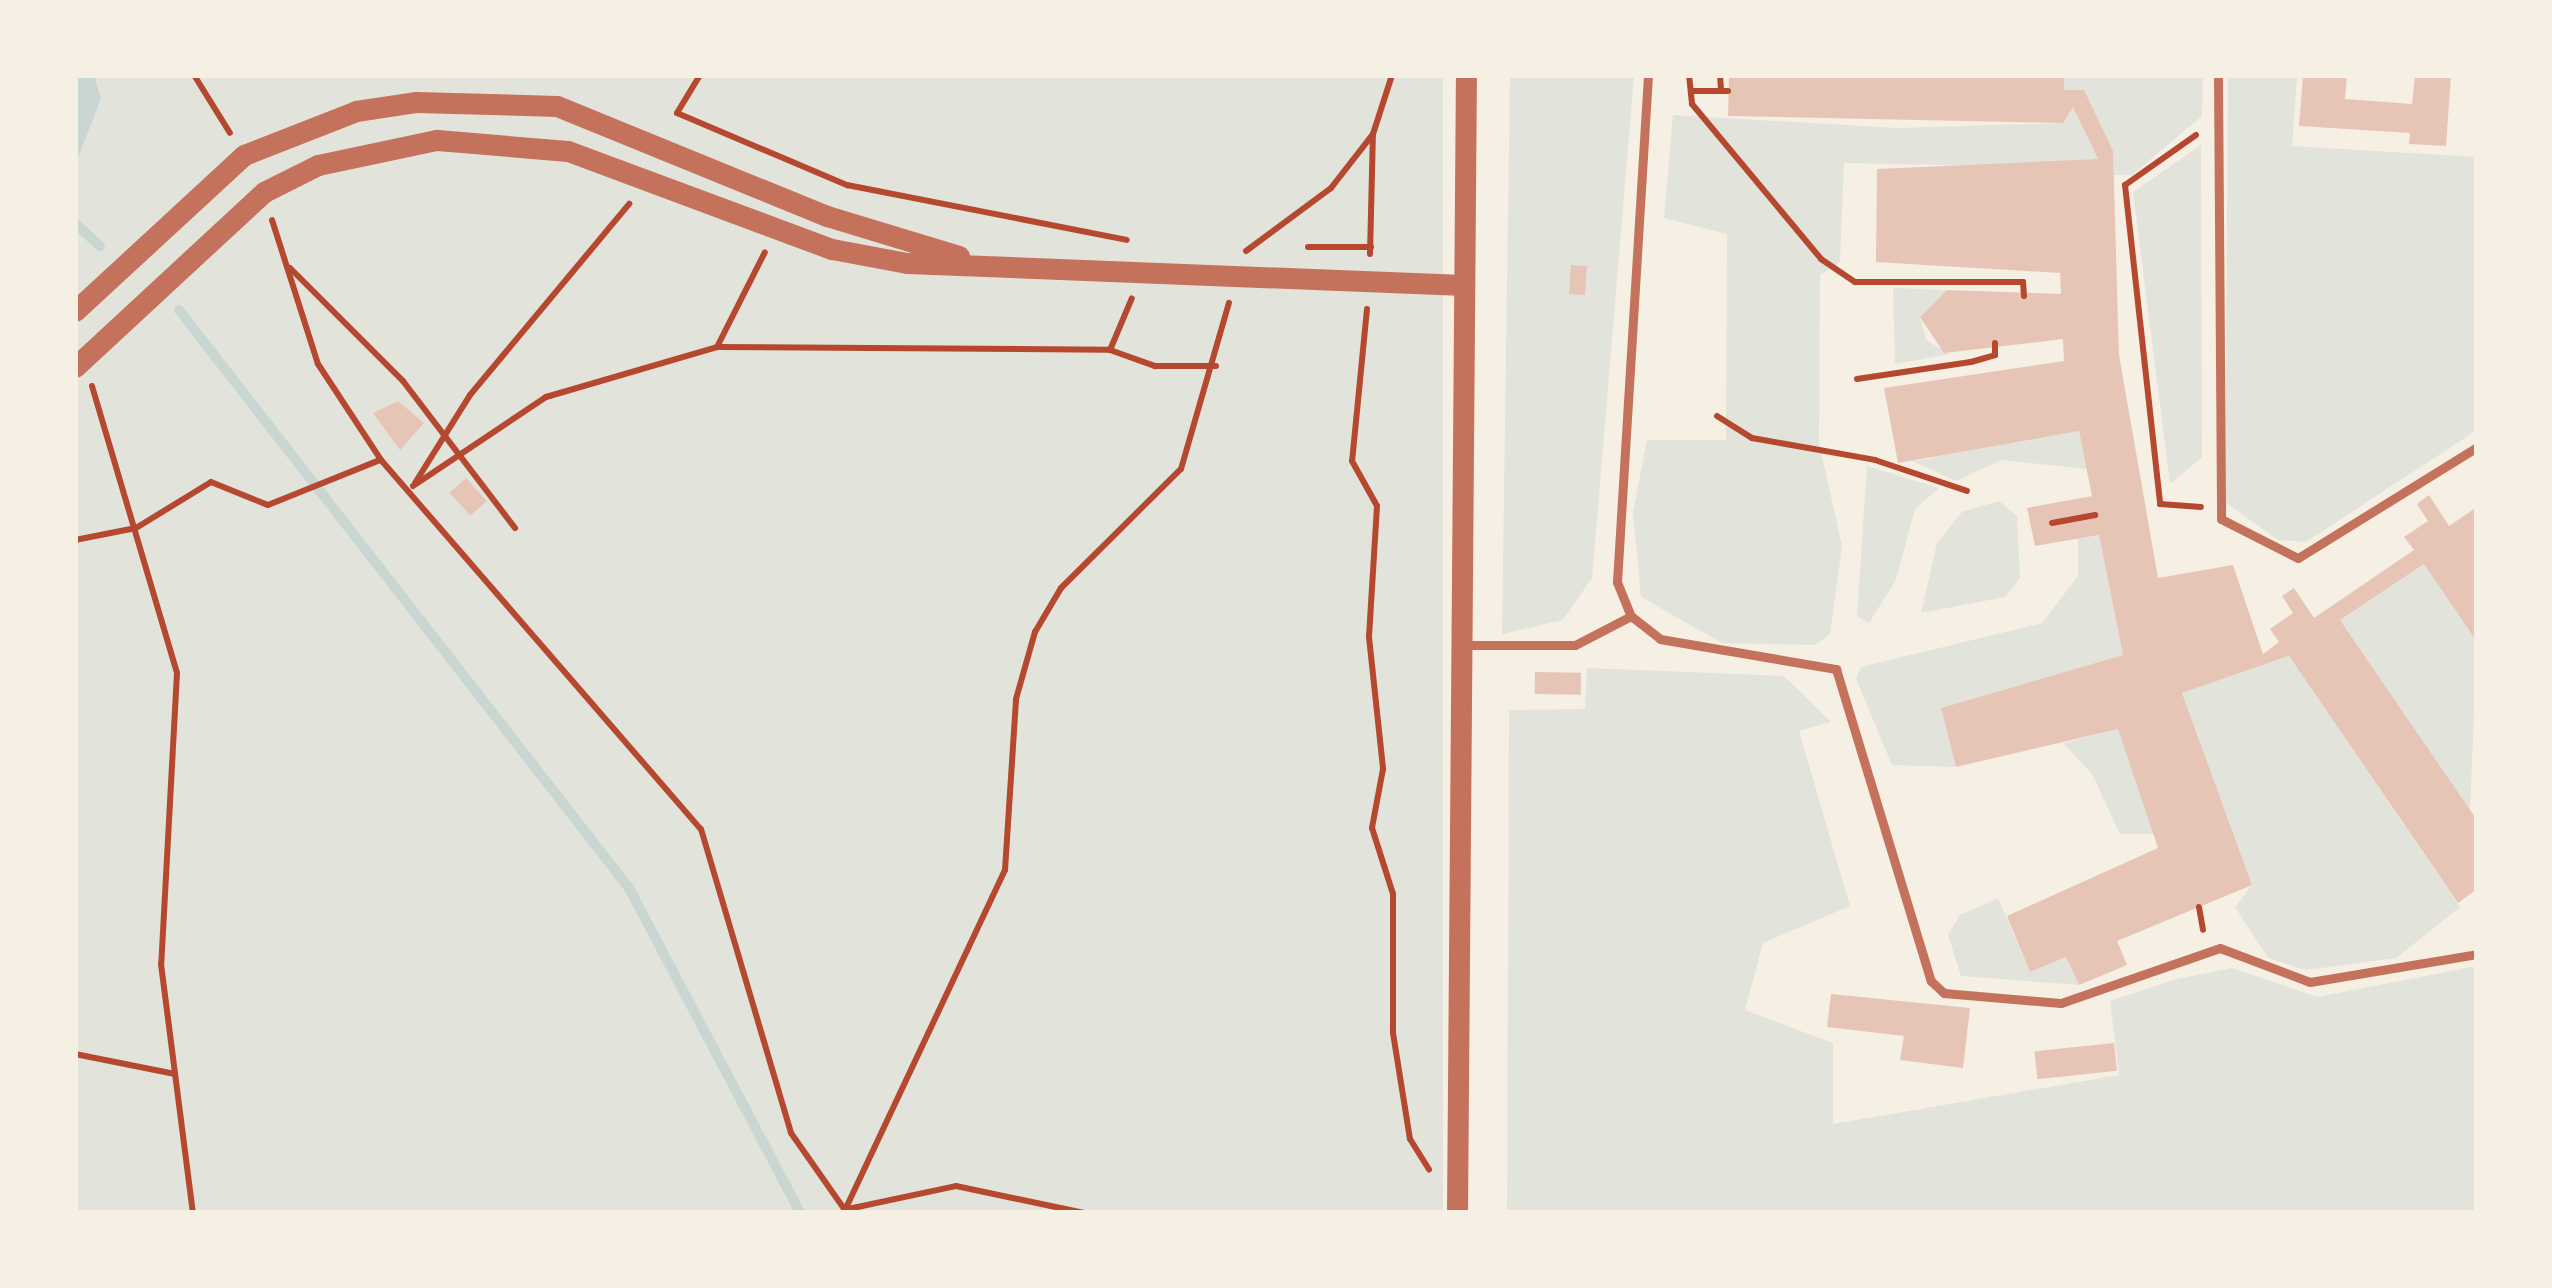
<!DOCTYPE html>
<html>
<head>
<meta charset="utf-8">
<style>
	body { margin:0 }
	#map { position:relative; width:2552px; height:1288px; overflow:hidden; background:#f6efe4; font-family:"Work Sans",sans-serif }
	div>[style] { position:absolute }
	.green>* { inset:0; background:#e2e4dc; transform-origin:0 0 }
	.water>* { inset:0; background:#c9d6d2 }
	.stream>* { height:10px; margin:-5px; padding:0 5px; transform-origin:5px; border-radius:5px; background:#c9d6d2 }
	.building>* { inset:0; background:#e6c5b7; transform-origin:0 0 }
	.path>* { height:6px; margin:-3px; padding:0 3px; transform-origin:3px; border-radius:3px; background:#b5482f }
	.service>* { height:9px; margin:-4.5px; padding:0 4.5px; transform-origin:4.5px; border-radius:4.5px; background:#c5725c }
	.tertiary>* { height:21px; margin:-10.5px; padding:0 10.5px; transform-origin:10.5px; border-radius:10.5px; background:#c5725c }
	span { translate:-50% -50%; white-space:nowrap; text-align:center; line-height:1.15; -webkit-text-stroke:9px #f6efe4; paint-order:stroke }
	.frame { position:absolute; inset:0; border:78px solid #f6efe4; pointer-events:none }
</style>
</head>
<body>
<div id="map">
	<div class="green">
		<div style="left:75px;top:75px;width:1368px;height:1138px"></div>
		<div style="clip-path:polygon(1510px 75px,1634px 75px,1592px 578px,1563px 620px,1502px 634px)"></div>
		<div style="clip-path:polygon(2064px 75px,2203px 75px,2202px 116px,2132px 175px,2113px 175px,2084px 90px,2064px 90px)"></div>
		<div style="clip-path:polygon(2228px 75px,2297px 75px,2292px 146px,2477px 157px,2477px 430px,2306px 542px,2278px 540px,2225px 502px)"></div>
		<div style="clip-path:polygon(2073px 107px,2098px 159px,2082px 168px,1844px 163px,1840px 262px,1820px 275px,1819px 442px,1842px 546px,1830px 634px,1815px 645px,1722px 643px,1641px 597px,1633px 512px,1647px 440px,1726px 440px,1727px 234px,1664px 218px,1673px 115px,1898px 128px,2062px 123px)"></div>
		<div style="clip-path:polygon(2201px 145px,2202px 457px,2170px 484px,2133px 192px)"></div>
		<div style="clip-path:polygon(1893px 288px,1947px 290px,1920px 317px,1926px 340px,1950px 354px,1895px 364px)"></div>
		<div style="clip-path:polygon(2079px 431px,2087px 469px,2001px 460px,1956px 481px,1912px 461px,1934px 458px,1933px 448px)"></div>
		<div style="clip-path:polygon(1867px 466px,1939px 488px,1915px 509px,1896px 580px,1869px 623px,1857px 616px)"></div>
		<div style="clip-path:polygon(1999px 501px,2017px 516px,2020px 578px,2005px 597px,1921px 613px,1937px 543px,1962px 512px)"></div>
		<div style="clip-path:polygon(2099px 535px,2123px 655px,1942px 708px,1956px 767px,1892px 765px,1856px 679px,1861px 667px,2042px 623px,2078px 576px,2078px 539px)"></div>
		<div style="clip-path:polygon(2424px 564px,2477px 642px,2470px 810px,2340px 620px)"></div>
		<div style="clip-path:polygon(2289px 656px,2460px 907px,2396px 958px,2306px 970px,2268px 958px,2235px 907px,2252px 885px,2182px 693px)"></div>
		<div style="clip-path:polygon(1587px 668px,1784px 676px,1831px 722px,1799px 731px,1850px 906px,1763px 943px,1745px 1010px,1833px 1043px,1833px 1124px,2119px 1075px,2110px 1001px,2177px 979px,2232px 968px,2317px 997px,2477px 966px,2477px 1213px,1507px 1213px,1509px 710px,1585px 709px)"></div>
		<div style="clip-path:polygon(2118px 729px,2154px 834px,2120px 834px,2092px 774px,2063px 743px)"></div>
		<div style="clip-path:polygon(1998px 898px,2030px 972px,2066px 957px,2079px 985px,1961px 976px,1948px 935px,1960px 915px)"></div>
	</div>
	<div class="water">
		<div style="clip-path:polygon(75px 75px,94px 75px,101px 99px,75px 165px)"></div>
	</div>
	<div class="stream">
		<div style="left:75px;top:223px;width:34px;rotate:43deg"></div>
		<div style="left:179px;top:310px;width:733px;rotate:52.1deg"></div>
		<div style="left:629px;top:888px;width:367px;rotate:62.2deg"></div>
	</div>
	<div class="building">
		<div style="clip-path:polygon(1729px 75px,2064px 75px,2064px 90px,2084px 90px,2113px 151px,2119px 355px,2158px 578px,2233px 565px,2263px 654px,2279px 642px,2270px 629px,2293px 613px,2282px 596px,2294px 588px,2314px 618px,2414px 550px,2404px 537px,2428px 521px,2417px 504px,2429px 495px,2449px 526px,2477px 507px,2477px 642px,2424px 564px,2340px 620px,2477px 820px,2477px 889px,2458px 903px,2289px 656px,2182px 693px,2252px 885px,2117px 941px,2127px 965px,2079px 985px,2066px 957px,2030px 972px,2007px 916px,2158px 848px,2118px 729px,1956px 767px,1941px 708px,2123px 655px,2099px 535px,2035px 546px,2027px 508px,2092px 496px,2079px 431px,1898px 463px,1884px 388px,2064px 361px,2063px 339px,1944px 353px,1920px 317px,1947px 290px,2061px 294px,2060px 273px,1876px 262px,1877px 169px,2098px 159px,2073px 107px,2063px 123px,1728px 116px)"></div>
		<div style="clip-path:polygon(2303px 75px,2347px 75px,2345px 99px,2412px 104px,2415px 75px,2451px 75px,2446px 146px,2409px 144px,2410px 133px,2299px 126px)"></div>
		<div style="left:1571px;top:265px;width:16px;height:29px;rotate:4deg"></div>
		<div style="clip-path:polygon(398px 401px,424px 423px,400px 450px,373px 413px)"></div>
		<div style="left:466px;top:478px;width:31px;height:22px;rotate:48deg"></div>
		<div style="left:1535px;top:672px;width:46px;height:22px;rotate:1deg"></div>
		<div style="clip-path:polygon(1831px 994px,1970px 1008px,1963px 1068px,1900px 1060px,1904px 1036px,1827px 1027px)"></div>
		<div style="left:2114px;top:1043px;width:28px;height:80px;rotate:84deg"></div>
	</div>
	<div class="path">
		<div style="left:194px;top:75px;width:68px;rotate:58.2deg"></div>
		<div style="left:1689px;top:75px;width:29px;rotate:84deg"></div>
		<div style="left:1692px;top:104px;width:202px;rotate:50.2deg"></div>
		<div style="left:1821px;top:259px;width:41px;rotate:34.1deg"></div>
		<div style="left:1855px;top:282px;width:168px"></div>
		<div style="left:2023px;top:282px;width:14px;rotate:86deg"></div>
		<div style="left:1705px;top:75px;width:7px"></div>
		<div style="left:1720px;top:75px;width:16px;rotate:86deg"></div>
		<div style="left:1692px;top:91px;width:36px"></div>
		<div style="left:677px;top:113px;width:185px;rotate:23deg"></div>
		<div style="left:847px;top:185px;width:285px;rotate:11.1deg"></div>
		<div style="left:677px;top:113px;width:44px;rotate:-58.8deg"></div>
		<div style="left:2196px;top:135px;width:87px;rotate:144.8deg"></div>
		<div style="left:2125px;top:185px;width:321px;rotate:83.7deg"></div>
		<div style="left:2160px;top:504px;width:41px;rotate:4.2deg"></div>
		<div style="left:272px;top:220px;width:151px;rotate:72.3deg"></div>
		<div style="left:318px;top:364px;width:115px;rotate:56.7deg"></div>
		<div style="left:381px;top:460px;width:488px;rotate:49.1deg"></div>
		<div style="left:701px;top:829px;width:317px;rotate:73.5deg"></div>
		<div style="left:791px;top:1133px;width:98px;rotate:55deg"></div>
		<div style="left:1308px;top:247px;width:63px"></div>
		<div style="left:1246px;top:251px;width:106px;rotate:-36.5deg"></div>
		<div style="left:1331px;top:188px;width:68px;rotate:-52.1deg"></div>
		<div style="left:1370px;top:254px;width:120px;rotate:-88.6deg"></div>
		<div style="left:1373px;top:134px;width:62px;rotate:-72.1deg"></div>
		<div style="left:290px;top:268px;width:160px;rotate:45deg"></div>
		<div style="left:403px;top:381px;width:185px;rotate:52.7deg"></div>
		<div style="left:1367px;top:309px;width:153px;rotate:95.6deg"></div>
		<div style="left:1352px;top:461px;width:51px;rotate:60.9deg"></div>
		<div style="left:1377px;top:506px;width:131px;rotate:93.5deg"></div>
		<div style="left:1369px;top:637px;width:133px;rotate:83.9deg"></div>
		<div style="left:1383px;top:769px;width:60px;rotate:100.6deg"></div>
		<div style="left:1372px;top:828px;width:69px;rotate:72.3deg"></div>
		<div style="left:1393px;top:894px;width:139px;rotate:90deg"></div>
		<div style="left:1393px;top:1033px;width:107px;rotate:80.9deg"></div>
		<div style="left:1410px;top:1139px;width:36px;rotate:58deg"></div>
		<div style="left:717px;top:347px;width:106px;rotate:-63.2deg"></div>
		<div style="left:1110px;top:350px;width:56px;rotate:-67.1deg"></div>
		<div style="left:1857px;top:379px;width:115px;rotate:-8.5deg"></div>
		<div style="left:1971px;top:362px;width:25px;rotate:-16deg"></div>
		<div style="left:1995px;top:355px;width:12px;rotate:-90deg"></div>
		<div style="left:92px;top:386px;width:299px;rotate:73.5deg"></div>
		<div style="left:177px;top:673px;width:291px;rotate:93.1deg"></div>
		<div style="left:161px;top:964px;width:251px;rotate:82.7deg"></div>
		<div style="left:1717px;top:416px;width:41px;rotate:32.2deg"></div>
		<div style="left:1752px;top:438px;width:125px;rotate:10.1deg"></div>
		<div style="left:1875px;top:460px;width:97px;rotate:18.6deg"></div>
		<div style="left:415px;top:483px;width:104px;rotate:-58deg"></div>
		<div style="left:470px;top:395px;width:249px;rotate:-50.2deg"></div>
		<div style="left:413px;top:486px;width:160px;rotate:-33.8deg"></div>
		<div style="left:546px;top:397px;width:178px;rotate:-16.3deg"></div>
		<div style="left:717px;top:347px;width:393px;rotate:0.4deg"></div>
		<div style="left:1110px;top:350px;width:48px;rotate:19.6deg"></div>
		<div style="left:1155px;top:366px;width:61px"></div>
		<div style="left:2052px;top:523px;width:44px;rotate:-10.5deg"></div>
		<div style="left:75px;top:540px;width:62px;rotate:-11.1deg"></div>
		<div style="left:136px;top:528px;width:88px;rotate:-31.5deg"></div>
		<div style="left:211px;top:482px;width:61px;rotate:22deg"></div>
		<div style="left:268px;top:505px;width:121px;rotate:-21.9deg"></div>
		<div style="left:2199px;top:907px;width:23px;rotate:80deg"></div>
		<div style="left:75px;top:1054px;width:102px;rotate:11.3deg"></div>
		<div style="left:848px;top:1209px;width:110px;rotate:-12deg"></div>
		<div style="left:956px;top:1186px;width:131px;rotate:11.9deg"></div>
		<div style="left:845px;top:1210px;width:376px;rotate:-64.8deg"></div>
		<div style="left:1005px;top:870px;width:171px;rotate:-86.3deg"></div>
		<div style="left:1016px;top:699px;width:70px;rotate:-74.2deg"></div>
		<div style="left:1035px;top:632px;width:51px;rotate:-59.4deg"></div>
		<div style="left:1061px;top:588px;width:169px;rotate:-44.8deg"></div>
		<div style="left:1181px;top:469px;width:173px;rotate:-73.9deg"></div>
	</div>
	<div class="service">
		<div style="left:1648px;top:75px;width:508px;rotate:93.5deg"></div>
		<div style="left:1617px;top:582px;width:37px;rotate:68deg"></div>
		<div style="left:1631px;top:616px;width:37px;rotate:38deg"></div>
		<div style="left:1660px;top:639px;width:179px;rotate:9.7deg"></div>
		<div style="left:1836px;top:669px;width:326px;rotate:73.1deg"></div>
		<div style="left:1931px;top:981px;width:18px;rotate:43deg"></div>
		<div style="left:1944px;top:993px;width:117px;rotate:4.9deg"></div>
		<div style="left:2061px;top:1003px;width:168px;rotate:-19.1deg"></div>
		<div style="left:2220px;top:948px;width:96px;rotate:20.7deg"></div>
		<div style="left:2310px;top:982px;width:169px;rotate:-9.5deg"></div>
		<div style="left:2218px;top:75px;width:444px;rotate:89.6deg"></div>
		<div style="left:2221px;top:519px;width:86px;rotate:26.9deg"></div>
		<div style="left:2298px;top:558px;width:211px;rotate:-31.8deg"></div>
		<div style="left:1463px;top:645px;width:112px"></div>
		<div style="left:1575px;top:645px;width:63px;rotate:-27.4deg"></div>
	</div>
	<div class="tertiary">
		<div style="left:75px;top:311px;width:230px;rotate:-42.7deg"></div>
		<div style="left:244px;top:155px;width:120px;rotate:-21.4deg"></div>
		<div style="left:356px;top:111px;width:61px;rotate:-8.5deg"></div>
		<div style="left:416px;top:102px;width:141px;rotate:1.6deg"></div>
		<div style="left:557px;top:106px;width:292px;rotate:22.2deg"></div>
		<div style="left:827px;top:216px;width:138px;rotate:16.9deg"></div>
		<div style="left:75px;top:367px;width:258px;rotate:-42.8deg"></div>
		<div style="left:264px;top:192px;width:60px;rotate:-26.6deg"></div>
		<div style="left:318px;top:165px;width:122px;rotate:-11.9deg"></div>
		<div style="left:437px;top:140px;width:131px;rotate:4.8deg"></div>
		<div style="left:568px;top:151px;width:282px;rotate:20.4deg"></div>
		<div style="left:832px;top:249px;width:76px;rotate:10.6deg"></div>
		<div style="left:907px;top:263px;width:557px;rotate:2.26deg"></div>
		<div style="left:1457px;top:1213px;width:1138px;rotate:-89.55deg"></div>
	</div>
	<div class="frame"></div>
</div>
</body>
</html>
